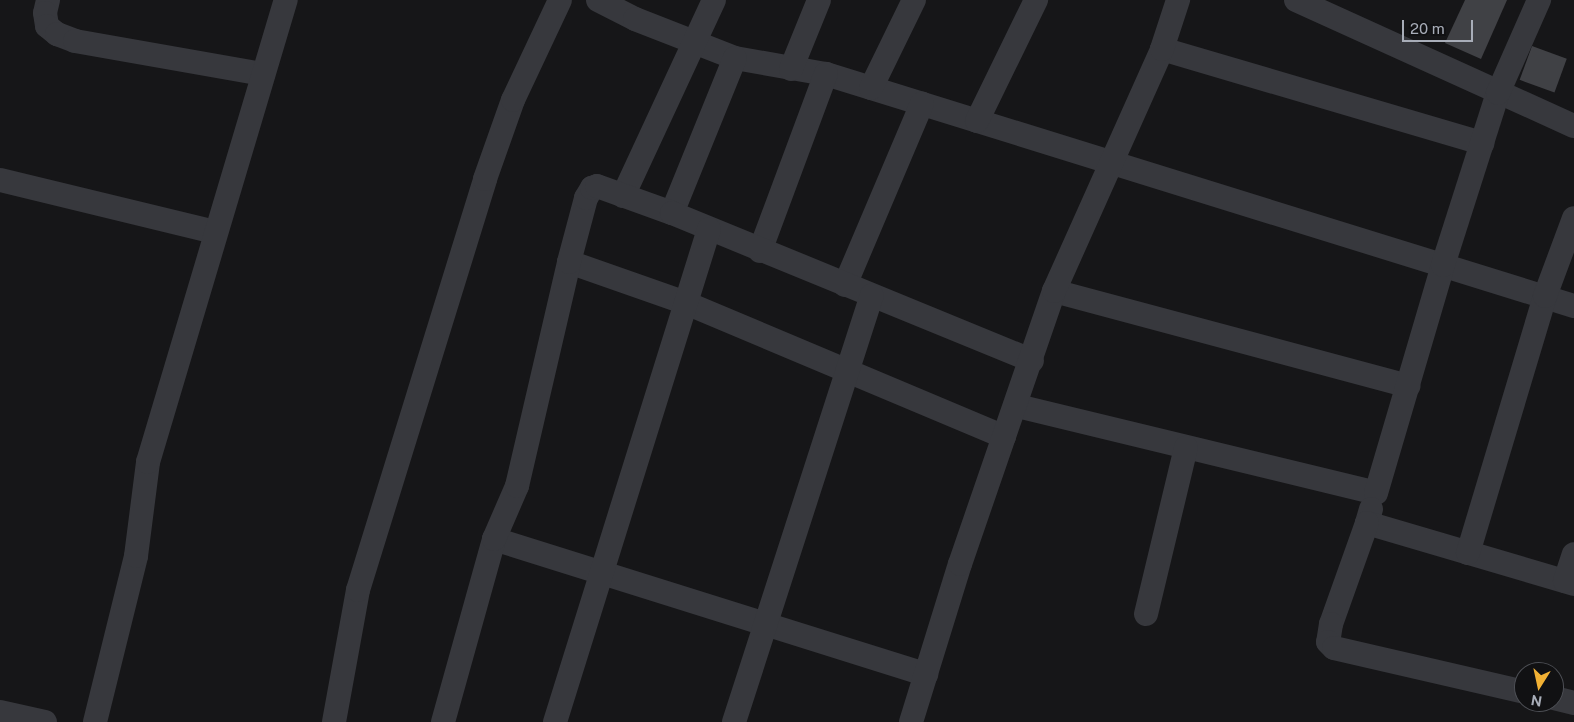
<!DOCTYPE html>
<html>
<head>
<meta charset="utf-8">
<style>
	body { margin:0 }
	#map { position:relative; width:1574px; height:722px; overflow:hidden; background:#161618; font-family:"Public Sans",sans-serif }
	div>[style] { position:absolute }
	.building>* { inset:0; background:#404145; transform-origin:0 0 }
	.minor>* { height:24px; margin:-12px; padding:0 12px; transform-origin:12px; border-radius:12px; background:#37383d }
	span { translate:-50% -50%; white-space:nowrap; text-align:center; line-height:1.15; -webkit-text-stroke:4px #111113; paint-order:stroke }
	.north { position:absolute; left:1514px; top:662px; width:50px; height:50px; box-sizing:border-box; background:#111113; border:1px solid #4d4f55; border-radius:50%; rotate:190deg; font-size:14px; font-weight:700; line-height:20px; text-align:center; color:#a8adb8 }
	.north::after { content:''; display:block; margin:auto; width:18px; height:22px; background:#f2b134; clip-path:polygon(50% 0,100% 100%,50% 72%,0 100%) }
	.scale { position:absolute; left:1402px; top:20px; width:71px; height:22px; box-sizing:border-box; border:2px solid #a8adb8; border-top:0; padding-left:6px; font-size:15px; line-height:18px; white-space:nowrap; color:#a8adb8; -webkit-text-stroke:4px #111113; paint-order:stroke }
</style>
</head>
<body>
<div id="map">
	<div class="building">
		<div style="clip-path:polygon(1465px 0,1507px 0,1481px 59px,1445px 43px)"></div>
		<div style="left:1532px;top:46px;width:37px;height:36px;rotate:20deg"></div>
	</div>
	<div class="minor">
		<div style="left:48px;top:0;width:13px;rotate:103deg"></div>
		<div style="left:45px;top:13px;width:13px;rotate:81deg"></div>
		<div style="left:47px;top:26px;width:13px;rotate:39deg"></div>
		<div style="left:57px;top:34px;width:19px;rotate:21deg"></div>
		<div style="left:75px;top:41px;width:191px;rotate:10deg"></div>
		<div style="left:598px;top:0;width:42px;rotate:27.2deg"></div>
		<div style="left:635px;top:19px;width:107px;rotate:21.3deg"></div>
		<div style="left:735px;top:58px;width:92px;rotate:10deg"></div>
		<div style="left:826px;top:74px;width:783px;rotate:17.23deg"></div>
		<div style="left:1296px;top:0;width:305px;rotate:24.4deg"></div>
		<div style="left:1162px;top:49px;width:334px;rotate:16.4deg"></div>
		<div style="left:791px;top:69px;width:74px;rotate:-67.9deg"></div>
		<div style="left:871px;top:88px;width:98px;rotate:-64deg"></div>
		<div style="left:977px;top:121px;width:135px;rotate:-64deg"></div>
		<div style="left:0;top:180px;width:221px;rotate:13.6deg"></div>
		<div style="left:623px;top:196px;width:216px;rotate:-65.1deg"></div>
		<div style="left:672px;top:213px;width:167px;rotate:-67.9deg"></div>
		<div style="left:760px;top:251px;width:189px;rotate:-69.6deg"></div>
		<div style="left:569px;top:262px;width:124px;rotate:19.3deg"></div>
		<div style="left:686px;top:303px;width:345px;rotate:22.8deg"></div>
		<div style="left:845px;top:285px;width:197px;rotate:-67deg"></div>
		<div style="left:1054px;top:291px;width:367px;rotate:15deg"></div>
		<div style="left:1017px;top:406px;width:369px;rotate:13.6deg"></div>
		<div style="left:1376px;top:493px;width:238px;rotate:-73.6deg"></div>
		<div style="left:1443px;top:265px;width:181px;rotate:-72.3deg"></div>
		<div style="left:1498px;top:93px;width:102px;rotate:-66.2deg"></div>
		<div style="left:1371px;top:509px;width:15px;rotate:106deg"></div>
		<div style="left:1367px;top:523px;width:216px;rotate:16.4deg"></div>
		<div style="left:1367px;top:523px;width:107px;rotate:109.6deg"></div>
		<div style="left:1331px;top:624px;width:18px;rotate:99deg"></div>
		<div style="left:1328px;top:642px;width:8px;rotate:45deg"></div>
		<div style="left:1334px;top:648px;width:195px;rotate:13deg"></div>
		<div style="left:494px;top:539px;width:453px;rotate:17.4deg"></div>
		<div style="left:1468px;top:553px;width:268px;rotate:-73.3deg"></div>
		<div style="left:1545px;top:296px;width:83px;rotate:-69.6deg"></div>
		<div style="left:1565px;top:581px;width:28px;rotate:-72deg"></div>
		<div style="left:1146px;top:614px;width:171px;rotate:-76.5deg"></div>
		<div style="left:1554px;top:698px;width:21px;rotate:14deg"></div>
		<div style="left:0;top:712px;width:46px;rotate:12.5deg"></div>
		<div style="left:95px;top:722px;width:171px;rotate:-76.1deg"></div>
		<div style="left:136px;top:556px;width:95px;rotate:-82.7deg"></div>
		<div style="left:148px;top:462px;width:482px;rotate:-73.4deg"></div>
		<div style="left:334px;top:722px;width:134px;rotate:-79.7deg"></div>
		<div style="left:358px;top:590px;width:430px;rotate:-72.8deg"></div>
		<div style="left:485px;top:179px;width:84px;rotate:-70.5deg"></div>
		<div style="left:513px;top:100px;width:110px;rotate:-64.8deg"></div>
		<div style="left:443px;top:722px;width:190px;rotate:-74.4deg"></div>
		<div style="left:494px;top:539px;width:58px;rotate:-66.5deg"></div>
		<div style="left:517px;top:486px;width:230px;rotate:-76.9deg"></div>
		<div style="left:569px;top:262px;width:66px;rotate:-75.1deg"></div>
		<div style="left:586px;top:198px;width:12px;rotate:-59deg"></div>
		<div style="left:592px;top:188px;width:5px;rotate:-22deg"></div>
		<div style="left:597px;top:186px;width:80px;rotate:19.8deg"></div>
		<div style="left:672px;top:213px;width:389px;rotate:22.3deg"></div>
		<div style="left:555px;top:722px;width:516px;rotate:-72.65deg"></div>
		<div style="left:734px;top:722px;width:448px;rotate:-72.1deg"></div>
		<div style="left:911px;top:722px;width:165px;rotate:-72.8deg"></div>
		<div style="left:960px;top:564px;width:289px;rotate:-71deg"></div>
		<div style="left:1054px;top:291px;width:265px;rotate:-65.9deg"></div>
		<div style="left:1162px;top:49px;width:52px;rotate:-71.9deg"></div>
	</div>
	<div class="north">N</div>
	<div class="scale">20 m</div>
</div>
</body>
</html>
